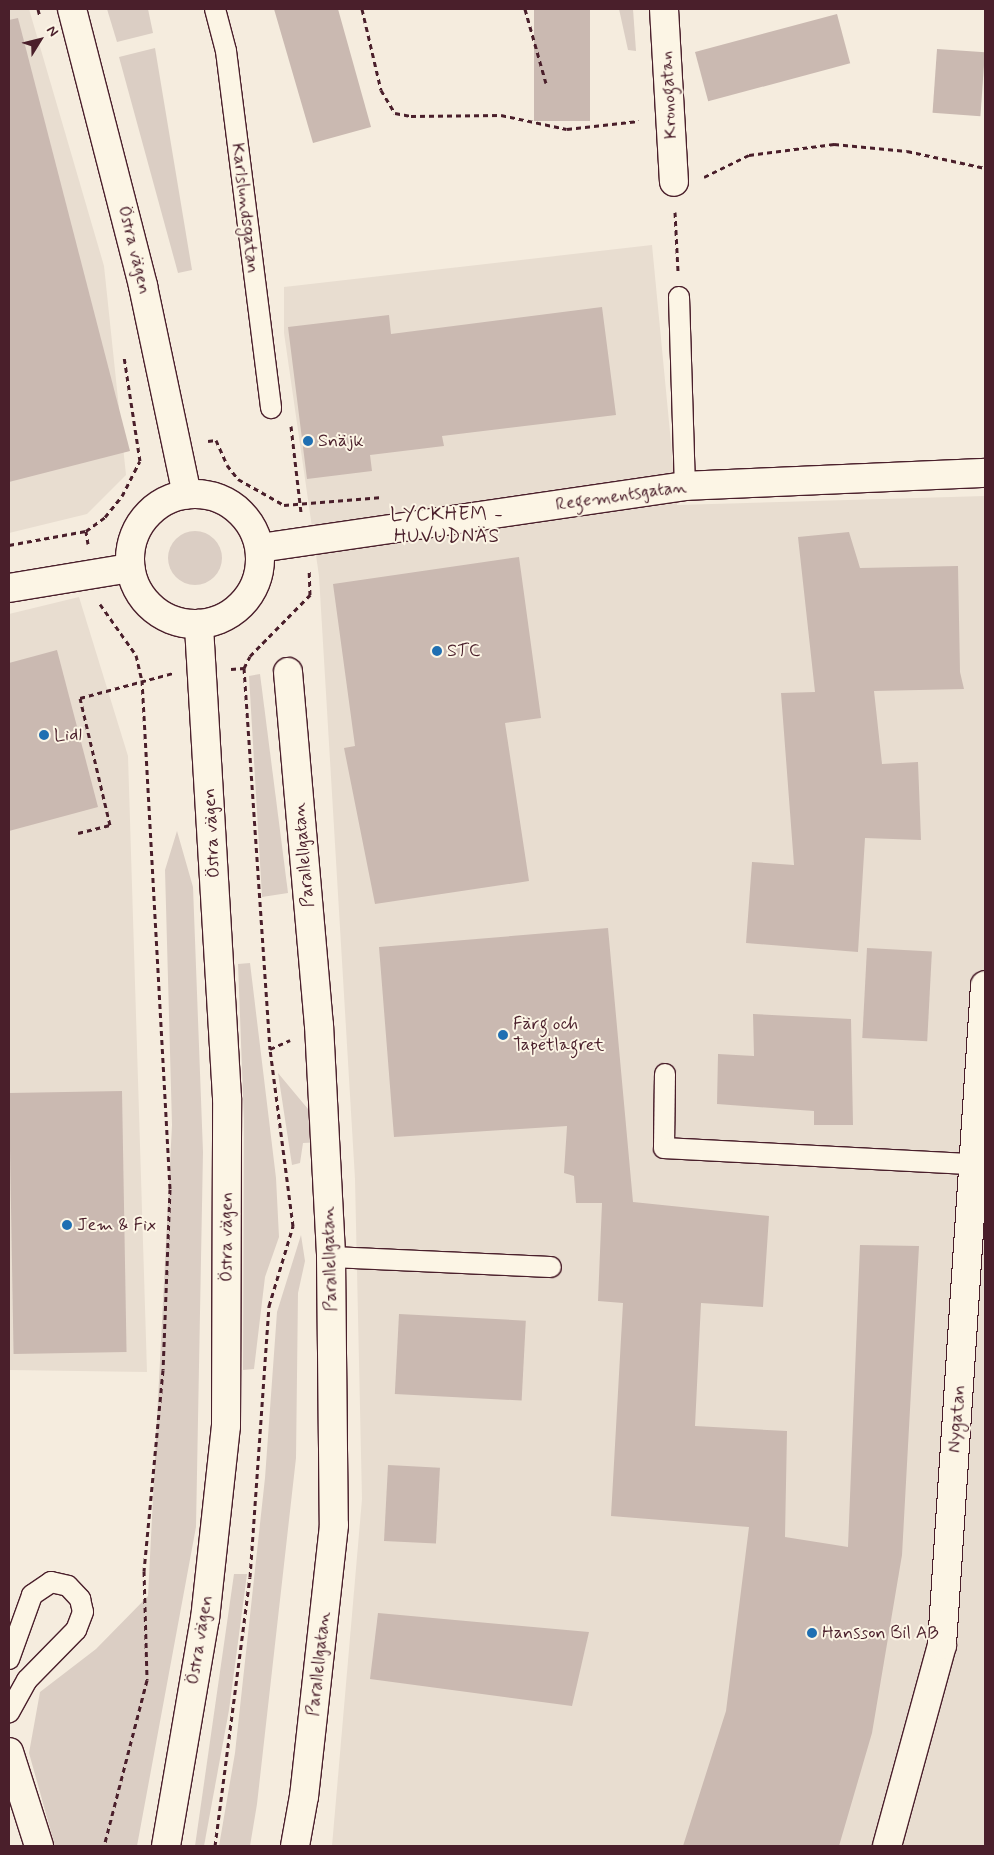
<!DOCTYPE html>
<html>
<head>
<meta charset="utf-8">
<style>
	body { margin:0 }
	#map { position:relative; width:994px; height:1855px; overflow:hidden; background:#f5ecde; font-family:Mynerve,sans-serif }
	div>[style] { position:absolute }
	.built>* { inset:0; background:#e8ddd0 }
	.green>* { inset:0; background:#dbcec4 }
	.round { border-radius:50% }
	.building>* { inset:0; background:#cab9b1; transform-origin:0 0 }
	.path>* { height:3px; margin-top:-1.5px; transform-origin:0; background:repeating-linear-gradient(90deg,#4a1f2b 0 5px,transparent 0 9px) }
	.roads { filter:drop-shadow(1px 0 #4a1f2b) drop-shadow(-1px 0 #4a1f2b) drop-shadow(0 1px #4a1f2b) drop-shadow(0 -1px #4a1f2b) }
	.service>* { height:20px; margin:-10px; padding:0 10px; transform-origin:10px; border-radius:10px; background:#fcf5e5 }
	.minor>* { height:28px; margin:-14px; padding:0 14px; transform-origin:14px; border-radius:14px; background:#fcf5e5 }
	.tertiary>* { height:28px; margin:-14px; padding:0 14px; transform-origin:14px; border-radius:14px; background:#fcf5e5 }
	.tertiary>.ring { margin:-14px; padding:0; box-sizing:content-box; background:none; border:28px solid #fcf5e5; border-radius:50% }
	.dots>* { width:14px; height:14px; translate:-50% -50%; box-sizing:border-box; border:2px solid #fcf5e5; border-radius:50% }
	span { translate:-50% -50%; white-space:nowrap; text-align:center; line-height:1.15; -webkit-text-stroke:4px #fcf5e5; paint-order:stroke }
	.street-label { font-size:18px; color:#4a1f2b }
	.poi-label { font-size:18px; color:#4a1f2b }
	.left { translate:0 -50%; text-align:left }
	.neighbourhood-label { font-size:19px; color:#4a1f2b; letter-spacing:1px }
	.frame { position:absolute; inset:0; border:10px solid #4a1f2b; pointer-events:none }
	.north { position:absolute; left:15px; top:15px; width:50px; height:50px; -webkit-text-stroke:4px #fcf5e5; paint-order:stroke; rotate:54deg; font-size:14px; font-weight:700; line-height:20px; text-align:center; color:#4a1f2b }
	.north::after { content:''; display:block; margin:auto; width:18px; height:22px; background:#4a1f2b; clip-path:polygon(50% 0,100% 100%,50% 72%,0 100%) }
</style>
</head>
<body>
<div id="map">
	<div class="built">
		<div style="clip-path:polygon(9px 9px,29px 9px,104px 266px,126px 475px,87px 514px,9px 533px)"></div>
		<div style="clip-path:polygon(652px 245px,677px 505px,985px 496px,985px 1846px,332px 1846px,362px 1499px,355px 1179px,319px 576px,284px 333px,284px 287px)"></div>
		<div style="clip-path:polygon(79px 597px,128px 756px,147px 1372px,9px 1370px,9px 614px)"></div>
	</div>
	<div class="green">
		<div style="clip-path:polygon(107px 9px,148px 9px,153px 33px,117px 42px)"></div>
		<div style="clip-path:polygon(619px 9px,633px 9px,636px 51px,628px 50px)"></div>
		<div style="clip-path:polygon(155px 48px,192px 270px,178px 273px,119px 57px)"></div>
		<div class="round" style="left:168px;top:531px;width:54px;height:54px"></div>
		<div style="clip-path:polygon(260px 674px,288px 893px,262px 897px,249px 676px)"></div>
		<div style="clip-path:polygon(177px 831px,193px 887px,203px 1152px,196px 1527px,137px 1846px,55px 1846px,29px 1753px,40px 1692px,96px 1649px,148px 1596px,172px 1125px,165px 870px)"></div>
		<div style="clip-path:polygon(250px 963px,276px 1178px,279px 1237px,265px 1277px,254px 1369px,243px 1370px,244px 1121px,238px 964px)"></div>
		<div style="clip-path:polygon(278px 1073px,318px 1121px,322px 1142px,303px 1143px,300px 1163px,292px 1165px)"></div>
		<div style="clip-path:polygon(301px 1235px,305px 1261px,298px 1293px,296px 1458px,257px 1804px,250px 1846px,219px 1846px,235px 1753px,265px 1478px,277px 1312px)"></div>
		<div style="clip-path:polygon(234px 1574px,247px 1574px,229px 1710px,204px 1846px,195px 1846px)"></div>
	</div>
	<div class="building">
		<div style="clip-path:polygon(274px 9px,338px 9px,371px 127px,313px 143px)"></div>
		<div style="left:534px;top:9px;width:56px;height:112px"></div>
		<div style="left:837px;top:14px;width:51px;height:147px;rotate:75deg"></div>
		<div style="clip-path:polygon(18px 18px,130px 451px,9px 482px,9px 20px)"></div>
		<div style="left:937px;top:49px;width:48px;height:64px;rotate:4deg"></div>
		<div style="clip-path:polygon(602px 307px,616px 415px,442px 436px,444px 446px,370px 455px,372px 471px,307px 479px,288px 327px,389px 315px,391px 334px)"></div>
		<div style="clip-path:polygon(849px 532px,860px 568px,958px 566px,960px 672px,964px 689px,874px 691px,882px 764px,918px 762px,921px 840px,865px 838px,858px 952px,746px 943px,752px 862px,794px 865px,781px 693px,815px 692px,798px 537px)"></div>
		<div style="clip-path:polygon(519px 557px,541px 718px,505px 723px,529px 881px,375px 904px,344px 748px,355px 746px,333px 584px)"></div>
		<div style="clip-path:polygon(57px 650px,98px 807px,9px 831px,9px 663px)"></div>
		<div style="clip-path:polygon(608px 928px,633px 1202px,769px 1216px,763px 1307px,701px 1303px,695px 1426px,787px 1431px,785px 1537px,848px 1547px,860px 1245px,919px 1246px,902px 1555px,872px 1733px,839px 1846px,683px 1846px,726px 1711px,749px 1527px,611px 1516px,623px 1303px,598px 1301px,602px 1203px,576px 1203px,574px 1176px,564px 1173px,567px 1126px,394px 1137px,379px 947px)"></div>
		<div style="left:867px;top:948px;width:65px;height:90px;rotate:3deg"></div>
		<div style="clip-path:polygon(753px 1014px,851px 1019px,853px 1125px,814px 1125px,814px 1111px,717px 1104px,718px 1054px,754px 1056px)"></div>
		<div style="left:122px;top:1091px;width:261px;height:113px;rotate:89deg"></div>
		<div style="left:399px;top:1314px;width:127px;height:80px;rotate:3deg"></div>
		<div style="left:388px;top:1465px;width:52px;height:76px;rotate:3deg"></div>
		<div style="clip-path:polygon(378px 1613px,589px 1632px,572px 1706px,370px 1679px)"></div>
	</div>
	<div class="path">
		<div style="left:38px;top:9px;width:8px;rotate:76deg"></div>
		<div style="left:362px;top:9px;width:83px;rotate:76.8deg"></div>
		<div style="left:381px;top:90px;width:27px;rotate:59deg"></div>
		<div style="left:395px;top:113px;width:16px;rotate:11deg"></div>
		<div style="left:411px;top:116px;width:90px;rotate:-0.6deg"></div>
		<div style="left:501px;top:115px;width:67px;rotate:12deg"></div>
		<div style="left:567px;top:129px;width:72px;rotate:-6.3deg"></div>
		<div style="left:525px;top:9px;width:77px;rotate:74.2deg"></div>
		<div style="left:704px;top:177px;width:50px;rotate:-26.1deg"></div>
		<div style="left:749px;top:155px;width:86px;rotate:-7.4deg"></div>
		<div style="left:834px;top:144px;width:73px;rotate:5.5deg"></div>
		<div style="left:907px;top:151px;width:80px;rotate:12.3deg"></div>
		<div style="left:675px;top:212px;width:59px;rotate:87.1deg"></div>
		<div style="left:291px;top:426px;width:87px;rotate:83.4deg"></div>
		<div style="left:208px;top:441px;width:8px;rotate:-7deg"></div>
		<div style="left:216px;top:440px;width:27px;rotate:66deg"></div>
		<div style="left:227px;top:465px;width:18px;rotate:52deg"></div>
		<div style="left:238px;top:479px;width:53px;rotate:29.5deg"></div>
		<div style="left:284px;top:505px;width:99px;rotate:-4.6deg"></div>
		<div style="left:88px;top:544px;width:13px;rotate:-99deg"></div>
		<div style="left:86px;top:531px;width:24px;rotate:-36deg"></div>
		<div style="left:105px;top:517px;width:27px;rotate:-51deg"></div>
		<div style="left:122px;top:496px;width:39px;rotate:-63deg"></div>
		<div style="left:140px;top:461px;width:105px;rotate:-98.7deg"></div>
		<div style="left:9px;top:545px;width:78px;rotate:-10.3deg"></div>
		<div style="left:100px;top:604px;width:62px;rotate:54.8deg"></div>
		<div style="left:136px;top:655px;width:26px;rotate:77deg"></div>
		<div style="left:142px;top:680px;width:510px;rotate:86.85deg"></div>
		<div style="left:170px;top:1189px;width:181px;rotate:92.2deg"></div>
		<div style="left:163px;top:1370px;width:202px;rotate:95.4deg"></div>
		<div style="left:144px;top:1571px;width:109px;rotate:88.4deg"></div>
		<div style="left:147px;top:1680px;width:171px;rotate:104.5deg"></div>
		<div style="left:244px;top:668px;width:382px;rotate:86.1deg"></div>
		<div style="left:231px;top:669px;width:13px;rotate:-4deg"></div>
		<div style="left:244px;top:668px;width:13px;rotate:-63deg"></div>
		<div style="left:250px;top:656px;width:86px;rotate:-45.5deg"></div>
		<div style="left:310px;top:595px;width:25px;rotate:-92deg"></div>
		<div style="left:78px;top:833px;width:33px;rotate:-14deg"></div>
		<div style="left:110px;top:825px;width:130px;rotate:-103.3deg"></div>
		<div style="left:80px;top:698px;width:96px;rotate:-15deg"></div>
		<div style="left:215px;top:1846px;width:271px;rotate:-82.6deg"></div>
		<div style="left:250px;top:1577px;width:272px;rotate:-86deg"></div>
		<div style="left:269px;top:1306px;width:84px;rotate:-73.3deg"></div>
		<div style="left:293px;top:1226px;width:178px;rotate:-97.4deg"></div>
		<div style="left:270px;top:1049px;width:22px;rotate:-24deg"></div>
	</div>
	<div class="roads">
		<div class="service">
			<div style="left:215px;top:9px;width:43px;rotate:75.3deg"></div>
			<div style="left:226px;top:51px;width:360px;rotate:82.8deg"></div>
			<div style="left:679px;top:297px;width:189px;rotate:88.2deg"></div>
			<div style="left:665px;top:1074px;width:74px;rotate:90.8deg"></div>
			<div style="left:664px;top:1148px;width:309px;rotate:3deg"></div>
			<div style="left:331px;top:1257px;width:220px;rotate:2.6deg"></div>
			<div style="left:9px;top:1659px;width:68px;rotate:-70.2deg"></div>
			<div style="left:32px;top:1595px;width:23px;rotate:-34deg"></div>
			<div style="left:51px;top:1582px;width:17px;rotate:13deg"></div>
			<div style="left:68px;top:1586px;width:18px;rotate:47deg"></div>
			<div style="left:80px;top:1599px;width:13px;rotate:77deg"></div>
			<div style="left:83px;top:1612px;width:19px;rotate:111deg"></div>
			<div style="left:76px;top:1630px;width:70px;rotate:134.4deg"></div>
			<div style="left:27px;top:1680px;width:37px;rotate:119deg"></div>
		</div>
		<div class="minor">
			<div style="left:664px;top:9px;width:173px;rotate:86.7deg"></div>
			<div style="left:260px;top:548px;width:429px;rotate:-8.3deg"></div>
			<div style="left:685px;top:486px;width:300px;rotate:-2.5deg"></div>
			<div style="left:9px;top:588px;width:123px;rotate:-9.4deg"></div>
			<div style="left:288px;top:672px;width:354px;rotate:85deg"></div>
			<div style="left:319px;top:1025px;width:232px;rotate:87deg"></div>
			<div style="left:331px;top:1257px;width:268px;rotate:89.4deg"></div>
			<div style="left:334px;top:1525px;width:273px;rotate:96.3deg"></div>
			<div style="left:304px;top:1796px;width:51px;rotate:100.2deg"></div>
			<div style="left:9px;top:1752px;width:99px;rotate:72.3deg"></div>
			<div style="left:887px;top:1846px;width:208px;rotate:-74.7deg"></div>
			<div style="left:942px;top:1645px;width:661px;rotate:-86.27deg"></div>
		</div>
		<div class="tertiary">
			<div style="left:72px;top:9px;width:286px;rotate:75.6deg"></div>
			<div style="left:143px;top:286px;width:213px;rotate:78.1deg"></div>
			<div class="ring" style="left:130px;top:494px;width:102px;height:102px"></div>
			<div style="left:166px;top:1846px;width:230px;rotate:-80.3deg"></div>
			<div style="left:205px;top:1619px;width:194px;rotate:-83.8deg"></div>
			<div style="left:226px;top:1426px;width:328px;rotate:-89.8deg"></div>
			<div style="left:227px;top:1098px;width:475px;rotate:-93.4deg"></div>
		</div>
	</div>
	<div class="dots">
		<div style="left:308px;top:441px;background:#1f6fb2"></div>
		<div style="left:437px;top:651px;background:#1f6fb2"></div>
		<div style="left:44px;top:735px;background:#1f6fb2"></div>
		<div style="left:503px;top:1035px;background:#1f6fb2"></div>
		<div style="left:67px;top:1225px;background:#1f6fb2"></div>
		<div style="left:812px;top:1633px;background:#1f6fb2"></div>
	</div>
	<div class="street-label">
		<span style="left:669px;top:95px;rotate:-93deg">Kronogatan</span>
		<span style="left:245px;top:208px;rotate:83deg">Karlslundsgatan</span>
		<span style="left:134px;top:250px;rotate:76deg">Östra vägen</span>
		<span style="left:621px;top:496px;rotate:-8deg">Regementsgatan</span>
		<span style="left:212px;top:833px;rotate:-93deg">Östra vägen</span>
		<span style="left:304px;top:855px;rotate:-95deg">Parallellgatan</span>
		<span style="left:227px;top:1237px;rotate:-90deg">Östra vägen</span>
		<span style="left:330px;top:1259px;rotate:-92deg">Parallellgatan</span>
		<span style="left:957px;top:1419px;rotate:-86deg">Nygatan</span>
		<span style="left:200px;top:1640px;rotate:-81deg">Östra vägen</span>
		<span style="left:319px;top:1664px;rotate:-84deg">Parallellgatan</span>
	</div>
	<div class="poi-label">
		<span class="left" style="left:318px;top:441px">Snäjk</span>
		<span class="left" style="left:447px;top:651px">STC</span>
		<span class="left" style="left:54px;top:735px">Lidl</span>
		<span class="left" style="left:513px;top:1035px">Färg och<br>Tapetlagret</span>
		<span class="left" style="left:77px;top:1225px">Jem &amp; Fix</span>
		<span class="left" style="left:822px;top:1633px">Hansson Bil AB</span>
	</div>
	<div class="neighbourhood-label">
		<span style="left:447px;top:526px">LYCKHEM -<br>HUVUDNÄS</span>
	</div>
	<div class="frame"></div>
	<div class="north">N</div>
</div>
</body>
</html>
